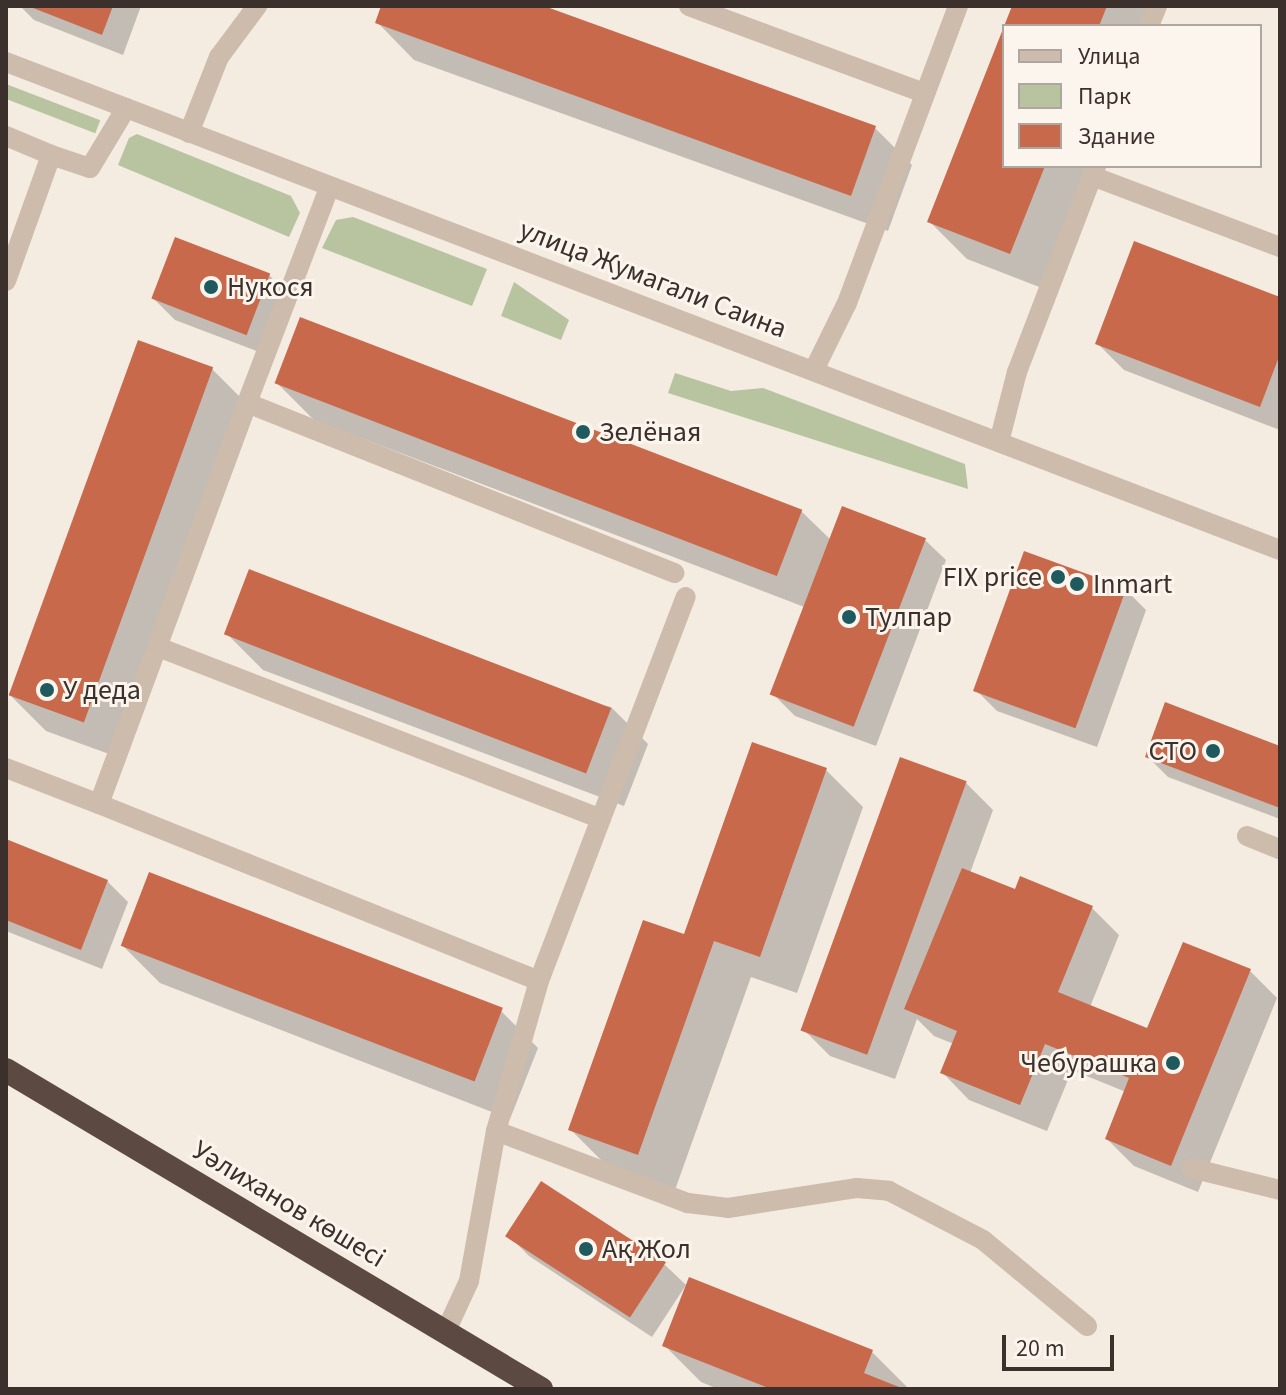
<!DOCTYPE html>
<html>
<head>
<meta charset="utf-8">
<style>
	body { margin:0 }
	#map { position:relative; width:1286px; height:1395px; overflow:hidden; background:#f4ebe1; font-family:"Source Sans 3",sans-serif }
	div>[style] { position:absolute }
	.green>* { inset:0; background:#b8c4a0; transform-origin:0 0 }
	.shadow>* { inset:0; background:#0003; transform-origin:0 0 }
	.building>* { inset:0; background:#c8694b; transform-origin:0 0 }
	.minor>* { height:20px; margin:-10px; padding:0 10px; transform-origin:10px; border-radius:10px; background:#cdbbac }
	.highway>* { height:24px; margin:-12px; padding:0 12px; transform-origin:12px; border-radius:12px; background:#5c4a42 }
	.dots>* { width:22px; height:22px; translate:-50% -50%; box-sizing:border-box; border:4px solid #fbf5ee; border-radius:50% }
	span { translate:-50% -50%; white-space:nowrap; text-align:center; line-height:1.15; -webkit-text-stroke:6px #fbf5ee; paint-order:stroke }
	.street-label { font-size:28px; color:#3b302b }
	.poi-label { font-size:28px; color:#3b302b }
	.left { translate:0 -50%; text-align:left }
	.right { translate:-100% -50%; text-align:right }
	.frame { position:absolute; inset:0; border:8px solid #3b302b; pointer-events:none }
	.legend { position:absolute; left:1002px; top:24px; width:260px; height:144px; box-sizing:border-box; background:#fbf5ee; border:2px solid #aea6a0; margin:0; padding:10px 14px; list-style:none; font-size:24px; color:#3b302b }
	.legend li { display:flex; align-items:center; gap:16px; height:40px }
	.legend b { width:40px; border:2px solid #aea6a0 }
	.scale { position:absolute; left:1002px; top:1335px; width:112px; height:36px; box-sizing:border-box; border:4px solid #3b302b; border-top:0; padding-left:10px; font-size:24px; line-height:28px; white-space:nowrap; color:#3b302b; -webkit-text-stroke:6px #fbf5ee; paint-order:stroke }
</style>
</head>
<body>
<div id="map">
	<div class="green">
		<div style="left:6px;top:84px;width:101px;height:14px;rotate:21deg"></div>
		<div style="clip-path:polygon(137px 134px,291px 196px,300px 213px,289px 237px,118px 165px,129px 138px)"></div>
		<div style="clip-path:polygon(353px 217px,487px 269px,472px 306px,322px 248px,336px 220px)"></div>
		<div style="clip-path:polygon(514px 282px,569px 320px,561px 340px,501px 316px)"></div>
		<div style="clip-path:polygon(675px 373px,731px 391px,763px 388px,965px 464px,968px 489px,668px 393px)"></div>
	</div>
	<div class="shadow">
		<div style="clip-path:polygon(20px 6px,141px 6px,123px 55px,34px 20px)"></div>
		<div style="clip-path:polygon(383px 6px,538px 6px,875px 128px,912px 165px,888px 231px,414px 60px,377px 22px)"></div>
		<div style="left:1014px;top:6px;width:144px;height:22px"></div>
		<div style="clip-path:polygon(1004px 31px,1004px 166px,1096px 166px,1047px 290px,967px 259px,930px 222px)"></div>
		<div style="clip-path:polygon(269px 275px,290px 296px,267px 355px,175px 320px,154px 299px)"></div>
		<div style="clip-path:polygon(1280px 299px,1280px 430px,1124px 370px,1097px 343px)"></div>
		<div style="clip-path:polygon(212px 369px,249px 406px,120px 758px,46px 731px,9px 694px)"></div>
		<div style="clip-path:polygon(277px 383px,801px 511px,832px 541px,925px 540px,946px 560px,876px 746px,795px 716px,774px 695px,807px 608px,314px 420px)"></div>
		<div style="clip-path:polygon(1125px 589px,1146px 610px,1097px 747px,997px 711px,976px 690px)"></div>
		<div style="clip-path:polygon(226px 633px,611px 707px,648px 744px,624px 806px,263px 670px)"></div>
		<div style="clip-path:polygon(1280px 748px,1280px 819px,1168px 777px,1147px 756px)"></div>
		<div style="clip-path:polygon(826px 770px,863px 807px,797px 993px,751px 977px,675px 1190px,608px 1167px,571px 1130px,685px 937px)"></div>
		<div style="clip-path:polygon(966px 783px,993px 810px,970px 873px,1016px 892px,1092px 908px,1119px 935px,1090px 1007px,1149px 1031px,1250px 971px,1277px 998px,1198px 1192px,1134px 1166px,1107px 1139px,1126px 1092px,1072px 1070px,1047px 1131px,969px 1100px,942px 1072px,954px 1044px,934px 1036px,917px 1019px,895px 1079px,830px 1056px,803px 1029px)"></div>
		<div style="clip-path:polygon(6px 841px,107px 881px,128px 902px,102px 969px,6px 931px)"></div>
		<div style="clip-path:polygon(123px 946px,501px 1011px,538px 1048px,510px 1119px,160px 983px)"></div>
		<div style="clip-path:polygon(508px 1235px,665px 1265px,686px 1285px,652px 1337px,529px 1256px)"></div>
		<div style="clip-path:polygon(664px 1345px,872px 1352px,909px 1389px,718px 1389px,701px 1382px)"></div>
	</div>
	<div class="building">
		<div style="clip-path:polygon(28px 6px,113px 6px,102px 35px)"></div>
		<div style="clip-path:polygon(381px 6px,544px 6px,876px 126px,851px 196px,375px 23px)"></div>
		<div style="clip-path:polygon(1012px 6px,1107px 6px,1099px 26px,1004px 26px,1004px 166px,1045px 166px,1010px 254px,927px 222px)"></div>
		<div style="left:175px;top:237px;width:102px;height:66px;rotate:21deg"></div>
		<div style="clip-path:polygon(1134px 241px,1280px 297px,1280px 354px,1260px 407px,1095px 344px)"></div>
		<div style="left:300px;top:317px;width:538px;height:71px;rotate:21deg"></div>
		<div style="left:138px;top:340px;width:80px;height:378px;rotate:20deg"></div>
		<div style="left:842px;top:506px;width:90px;height:202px;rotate:21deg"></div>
		<div style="left:1024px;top:551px;width:109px;height:149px;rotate:20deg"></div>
		<div style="left:249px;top:569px;width:388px;height:70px;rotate:21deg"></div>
		<div style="clip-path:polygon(1165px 702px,1280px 746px,1280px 808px,1145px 757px)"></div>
		<div style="clip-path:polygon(752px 742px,827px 768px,760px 957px,714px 941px,638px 1155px,568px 1130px,643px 920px,684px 934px)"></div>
		<div style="left:900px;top:757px;width:71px;height:291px;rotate:20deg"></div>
		<div style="clip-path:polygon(6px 839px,108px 880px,81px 950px,6px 920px)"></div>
		<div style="clip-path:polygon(962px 868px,1015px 889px,1020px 876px,1093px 906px,1058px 992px,1147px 1028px,1183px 942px,1251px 969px,1171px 1166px,1105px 1139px,1129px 1078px,1045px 1044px,1020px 1105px,940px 1073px,957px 1031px,904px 1009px)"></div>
		<div style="left:149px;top:872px;width:379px;height:79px;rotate:21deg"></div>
		<div style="left:541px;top:1181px;width:149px;height:66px;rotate:33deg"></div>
		<div style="clip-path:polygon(689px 1277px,873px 1350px,864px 1373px,904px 1389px,771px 1389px,662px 1346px)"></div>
	</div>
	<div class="minor">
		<div style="left:689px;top:6px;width:251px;rotate:20.3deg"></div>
		<div style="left:1149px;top:26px;width:22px;rotate:-68deg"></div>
		<div style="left:6px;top:62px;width:1364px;rotate:20.96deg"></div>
		<div style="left:189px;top:133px;width:82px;rotate:-68.5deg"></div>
		<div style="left:219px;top:57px;width:64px;rotate:-53.3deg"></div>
		<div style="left:6px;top:136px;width:49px;rotate:22.9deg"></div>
		<div style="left:1092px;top:176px;width:201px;rotate:20.7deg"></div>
		<div style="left:329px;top:188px;width:230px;rotate:110.9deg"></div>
		<div style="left:247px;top:403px;width:460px;rotate:21.7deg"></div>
		<div style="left:6px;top:281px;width:134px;rotate:-70.3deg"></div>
		<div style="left:51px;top:155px;width:41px;rotate:18.4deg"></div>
		<div style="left:90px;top:168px;width:70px;rotate:-59deg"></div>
		<div style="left:814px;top:370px;width:75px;rotate:-63.8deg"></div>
		<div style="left:847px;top:303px;width:317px;rotate:-69.5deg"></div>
		<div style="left:999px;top:442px;width:72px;rotate:-75.6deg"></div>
		<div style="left:1017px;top:372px;width:221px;rotate:-69deg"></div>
		<div style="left:158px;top:647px;width:475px;rotate:21.2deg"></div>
		<div style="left:6px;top:768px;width:100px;rotate:21.2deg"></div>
		<div style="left:99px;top:804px;width:427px;rotate:-69.7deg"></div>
		<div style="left:99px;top:804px;width:474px;rotate:21.9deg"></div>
		<div style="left:1247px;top:836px;width:35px;rotate:22deg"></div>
		<div style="left:496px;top:1131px;width:205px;rotate:20.6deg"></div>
		<div style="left:688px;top:1203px;width:40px;rotate:7.1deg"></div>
		<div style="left:728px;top:1208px;width:131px;rotate:-8.8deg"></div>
		<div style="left:857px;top:1188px;width:32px;rotate:5deg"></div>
		<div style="left:889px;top:1191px;width:106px;rotate:27.5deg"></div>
		<div style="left:983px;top:1240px;width:135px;rotate:39.6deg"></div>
		<div style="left:1191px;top:1168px;width:92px;rotate:13.9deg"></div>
		<div style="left:445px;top:1333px;width:57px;rotate:-65.2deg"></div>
		<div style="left:469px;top:1281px;width:152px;rotate:-79.8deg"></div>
		<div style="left:496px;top:1131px;width:156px;rotate:-74deg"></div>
		<div style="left:539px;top:981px;width:411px;rotate:-69.1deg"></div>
	</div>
	<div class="highway">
		<div style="left:6px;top:1070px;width:623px;rotate:30.81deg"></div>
	</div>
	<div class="dots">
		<div style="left:211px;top:287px;background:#1f5a5e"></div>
		<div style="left:583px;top:432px;background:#1f5a5e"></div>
		<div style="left:1058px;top:577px;background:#1f5a5e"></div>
		<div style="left:1077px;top:584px;background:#1f5a5e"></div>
		<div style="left:849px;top:617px;background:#1f5a5e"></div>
		<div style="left:47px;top:690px;background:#1f5a5e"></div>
		<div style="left:1213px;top:751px;background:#1f5a5e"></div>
		<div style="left:1173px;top:1063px;background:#1f5a5e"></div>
		<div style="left:586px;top:1249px;background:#1f5a5e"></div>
	</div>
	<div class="street-label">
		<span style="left:653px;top:279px;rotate:21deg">улица Жумагали Саина</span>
		<span style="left:289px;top:1204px;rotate:31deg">Уәлиханов көшесі</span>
	</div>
	<div class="poi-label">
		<span class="left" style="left:227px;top:287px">Нукося</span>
		<span class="left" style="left:599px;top:432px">Зелёная</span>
		<span class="right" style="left:1042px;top:577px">FIX price</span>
		<span class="left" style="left:1093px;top:584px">Inmart</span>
		<span class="left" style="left:865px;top:617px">Тулпар</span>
		<span class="left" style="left:63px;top:690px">У деда</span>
		<span class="right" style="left:1197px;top:751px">СТО</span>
		<span class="right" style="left:1157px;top:1063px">Чебурашка</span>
		<span class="left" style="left:602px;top:1249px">Ақ Жол</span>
	</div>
	<div class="frame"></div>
	<ul class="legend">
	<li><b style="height:10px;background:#cdbbac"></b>Улица</li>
	<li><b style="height:22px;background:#b8c4a0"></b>Парк</li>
	<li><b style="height:22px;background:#c8694b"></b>Здание</li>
	</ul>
	<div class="scale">20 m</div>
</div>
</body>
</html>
